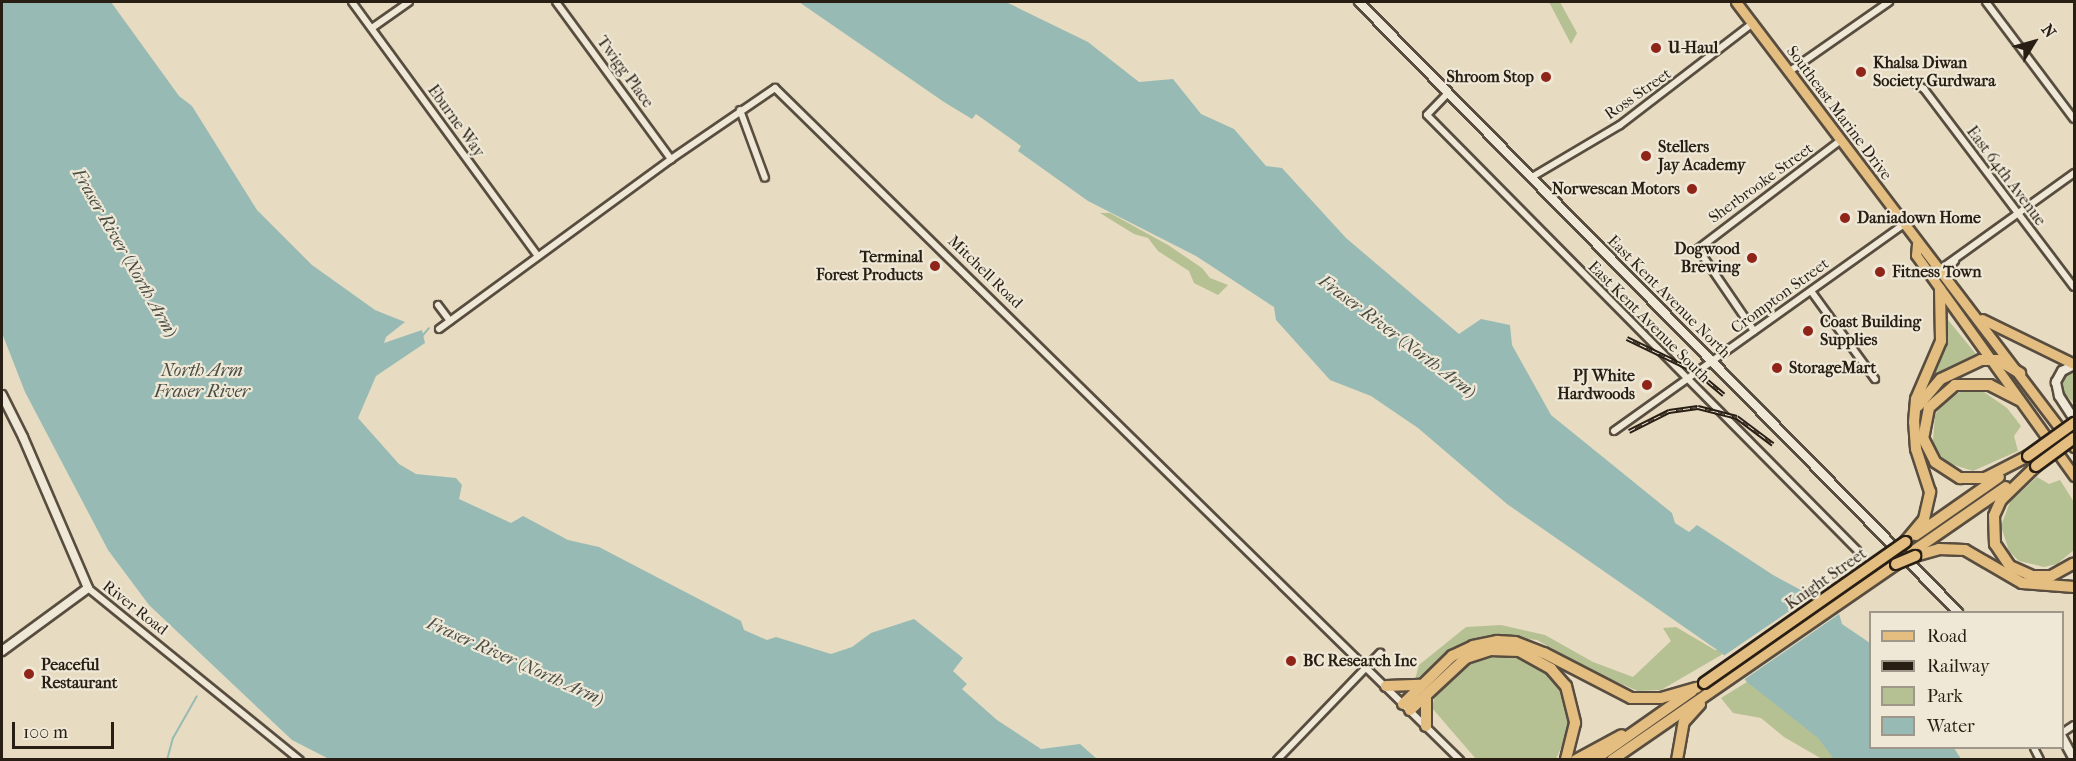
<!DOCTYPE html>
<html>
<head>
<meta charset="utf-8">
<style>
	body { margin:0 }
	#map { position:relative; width:2076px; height:761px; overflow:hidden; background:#e7dbc1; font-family:"IM FELL French Canon",serif }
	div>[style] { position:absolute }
	.green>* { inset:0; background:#b5c093 }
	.water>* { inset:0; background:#97bbb4 }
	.pier>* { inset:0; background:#e7dbc1 }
	.stream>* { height:2px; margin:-1px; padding:0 1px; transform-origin:1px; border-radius:1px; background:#97bbb4 }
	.roads { filter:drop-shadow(2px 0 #584d3f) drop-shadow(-2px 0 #584d3f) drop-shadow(0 2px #584d3f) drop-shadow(0 -2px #584d3f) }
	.minor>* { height:6px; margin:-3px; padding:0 3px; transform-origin:3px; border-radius:3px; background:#efe8d7 }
	.tertiary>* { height:8px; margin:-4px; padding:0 4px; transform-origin:4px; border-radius:4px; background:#efe8d7 }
	.secondary>* { height:8px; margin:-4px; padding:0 4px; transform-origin:4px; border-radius:4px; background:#efe8d7 }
	.primary>* { height:9px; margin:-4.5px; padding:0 4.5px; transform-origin:4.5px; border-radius:4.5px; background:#e4be80 }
	.motorway>* { height:10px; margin:-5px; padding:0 5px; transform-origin:5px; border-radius:5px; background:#e4be80 }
	.rail>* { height:4.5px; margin-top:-2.25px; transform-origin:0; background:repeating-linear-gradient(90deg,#efe8d7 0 7px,#281e14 0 14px); box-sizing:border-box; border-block:2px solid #281e14 }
	.bridges { filter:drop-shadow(2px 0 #281e14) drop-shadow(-2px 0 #281e14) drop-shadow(0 2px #281e14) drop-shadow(0 -2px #281e14) }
	.motorway-bridge>* { height:10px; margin:-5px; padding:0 5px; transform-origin:5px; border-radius:5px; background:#e4be80 }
	.dots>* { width:16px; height:16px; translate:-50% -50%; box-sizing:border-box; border:3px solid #efe8d7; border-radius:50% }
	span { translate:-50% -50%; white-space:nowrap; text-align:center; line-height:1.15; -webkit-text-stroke:4.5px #efe8d7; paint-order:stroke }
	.poi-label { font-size:16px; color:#281e14; font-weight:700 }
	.left { translate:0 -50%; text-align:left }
	.right { translate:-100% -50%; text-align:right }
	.street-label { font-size:16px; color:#281e14 }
	.water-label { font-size:18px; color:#494d44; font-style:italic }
	.frame { position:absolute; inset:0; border:3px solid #281e14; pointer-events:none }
	.legend { position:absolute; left:1869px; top:611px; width:195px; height:138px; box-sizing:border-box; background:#efe8d7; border:2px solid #9f9789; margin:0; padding:8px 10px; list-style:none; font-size:18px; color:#281e14 }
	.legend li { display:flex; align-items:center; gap:12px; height:30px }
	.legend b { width:30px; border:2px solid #9f9789 }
	.north { position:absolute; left:2004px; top:12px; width:60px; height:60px; -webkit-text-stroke:4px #efe8d7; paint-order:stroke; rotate:53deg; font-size:16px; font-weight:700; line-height:24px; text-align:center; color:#281e14 }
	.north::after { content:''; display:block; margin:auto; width:21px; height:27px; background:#281e14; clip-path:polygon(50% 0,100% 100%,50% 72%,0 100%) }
	.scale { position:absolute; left:12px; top:722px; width:102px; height:27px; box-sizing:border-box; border:3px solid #281e14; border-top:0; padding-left:8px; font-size:18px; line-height:21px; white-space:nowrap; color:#281e14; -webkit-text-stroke:4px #efe8d7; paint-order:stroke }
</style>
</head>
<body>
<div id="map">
	<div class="green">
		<div style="clip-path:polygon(1549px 2px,1560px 2px,1577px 33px,1571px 44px)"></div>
		<div style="clip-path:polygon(1100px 213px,1110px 213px,1168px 245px,1202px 268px,1210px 278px,1228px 285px,1218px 295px,1194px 283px,1189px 271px,1158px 251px,1148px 238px,1134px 234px)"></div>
		<div style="clip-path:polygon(1944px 281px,1996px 351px,1989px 350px)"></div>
		<div style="clip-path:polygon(1948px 320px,1976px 354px,1945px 369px,1926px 385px,1944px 344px)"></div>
		<div style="clip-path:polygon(2074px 370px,2074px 403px,2063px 392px,2061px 384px,2067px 373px)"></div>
		<div style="clip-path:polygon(1963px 390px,1984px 392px,2007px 408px,2021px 426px,2014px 436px,2018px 451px,1973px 471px,1948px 463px,1938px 453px,1933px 441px,1935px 415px,1942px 404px)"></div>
		<div style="clip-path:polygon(2037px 477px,2049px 484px,2060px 480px,2074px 502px,2074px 550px,2057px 564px,2044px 567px,2019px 561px,2009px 551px,2001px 526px,2010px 502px)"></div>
		<div style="clip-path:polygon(1501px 625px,1545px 635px,1593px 662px,1633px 677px,1671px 641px,1663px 628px,1676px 627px,1715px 650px,1729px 650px,1849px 759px,1822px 759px,1784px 737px,1761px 718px,1733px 713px,1721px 698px,1747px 682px,1723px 654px,1661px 690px,1638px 691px,1593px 672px,1537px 640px,1492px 635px,1453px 650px,1415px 680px,1419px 665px,1466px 627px)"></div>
		<div style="clip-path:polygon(1507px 655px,1526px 658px,1545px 671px,1562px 690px,1568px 713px,1567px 734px,1556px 759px,1476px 759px,1432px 708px,1435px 695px,1460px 670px,1480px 658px)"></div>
	</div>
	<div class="water">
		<div style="clip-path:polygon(2px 2px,111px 2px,179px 96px,192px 106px,257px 210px,312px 265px,375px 310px,405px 322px,386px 337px,384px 343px,422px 330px,425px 343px,376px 376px,358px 418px,399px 464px,416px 474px,456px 478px,462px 485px,459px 499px,511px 523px,523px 516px,568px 540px,599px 547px,741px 621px,744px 630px,767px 640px,776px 637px,831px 654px,852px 647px,871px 633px,914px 619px,963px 658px,953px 671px,967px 684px,962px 689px,997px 720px,1041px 749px,1080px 744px,1097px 759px,329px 759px,292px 740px,149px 605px,108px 550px,25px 392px,2px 333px)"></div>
		<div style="clip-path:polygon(799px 2px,1006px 2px,1088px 42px,1139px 82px,1173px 79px,1201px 114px,1234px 129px,1266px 166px,1282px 168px,1346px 238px,1459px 334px,1481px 319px,1510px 325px,1512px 345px,1551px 415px,1672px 513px,1675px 523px,1689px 532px,1697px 525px,1773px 575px,1838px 610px,1842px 624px,1870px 643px,1870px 748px,1954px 748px,1961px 759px,1834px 759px,1818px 738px,1747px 682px,1723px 654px,1507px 504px,1418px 428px,1371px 396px,1330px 380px,1276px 320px,1274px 307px,1196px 256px,1088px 201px,1018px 151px,1021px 146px,976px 114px,972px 119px,944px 102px)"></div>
	</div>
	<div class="pier">
		<div style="clip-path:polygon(1813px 595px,1821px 599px,1834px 598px,1842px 612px,1742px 681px,1722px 657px)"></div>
	</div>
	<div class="stream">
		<div style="left:423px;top:335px;width:9px;rotate:-49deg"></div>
		<div style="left:167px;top:760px;width:23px;rotate:-75deg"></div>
		<div style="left:173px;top:738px;width:48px;rotate:-60.3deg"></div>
	</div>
	<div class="roads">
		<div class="minor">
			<div style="left:352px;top:2px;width:315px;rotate:53.8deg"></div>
			<div style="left:556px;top:2px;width:195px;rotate:53.8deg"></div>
			<div style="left:1986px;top:2px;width:146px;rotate:53.1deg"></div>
			<div style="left:372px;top:28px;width:45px;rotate:-35.1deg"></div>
			<div style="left:1790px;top:71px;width:121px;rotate:-34.9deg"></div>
			<div style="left:1914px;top:83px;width:12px;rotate:31deg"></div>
			<div style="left:1924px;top:89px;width:248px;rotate:52.9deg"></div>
			<div style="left:1448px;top:93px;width:30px;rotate:134deg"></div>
			<div style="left:1427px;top:115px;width:612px;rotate:45.33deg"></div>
			<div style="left:740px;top:110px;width:72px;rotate:69.8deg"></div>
			<div style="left:1532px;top:177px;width:102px;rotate:-30.6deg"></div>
			<div style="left:1620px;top:125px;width:168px;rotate:-37.5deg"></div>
			<div style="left:1942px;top:268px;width:163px;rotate:-35.7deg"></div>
			<div style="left:1945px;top:272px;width:15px;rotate:-48deg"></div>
			<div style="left:1811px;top:291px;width:109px;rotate:54deg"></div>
			<div style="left:438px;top:305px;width:20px;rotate:53deg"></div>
			<div style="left:439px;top:329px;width:288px;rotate:-36.2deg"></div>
			<div style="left:671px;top:159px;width:126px;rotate:-34.3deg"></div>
			<div style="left:775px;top:88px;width:960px;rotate:44.45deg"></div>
			<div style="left:1754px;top:331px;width:99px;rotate:-124.3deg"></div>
			<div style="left:1698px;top:249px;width:180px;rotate:-37.3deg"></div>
			<div style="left:1614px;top:431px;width:355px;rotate:-35.5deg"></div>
			<div style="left:88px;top:588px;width:273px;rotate:39.1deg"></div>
			<div style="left:2062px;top:733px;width:14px;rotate:-34deg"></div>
			<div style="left:2034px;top:748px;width:13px;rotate:63deg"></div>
			<div style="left:1277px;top:760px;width:149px;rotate:-46.1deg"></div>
		</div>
		<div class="tertiary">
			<div style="left:1359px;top:2px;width:855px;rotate:45.52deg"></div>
			<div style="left:2px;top:395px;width:47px;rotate:63.4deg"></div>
			<div style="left:23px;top:437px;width:164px;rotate:66.7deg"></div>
			<div style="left:88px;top:588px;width:107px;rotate:143.8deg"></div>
			<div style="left:2062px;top:737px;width:26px;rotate:62deg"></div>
		</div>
		<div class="secondary">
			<div style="left:2074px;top:365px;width:13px;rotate:153deg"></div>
			<div style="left:2062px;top:371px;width:13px;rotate:119deg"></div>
			<div style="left:2056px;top:382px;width:14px;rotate:78deg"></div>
			<div style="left:2059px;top:396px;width:27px;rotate:57deg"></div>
		</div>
		<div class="primary">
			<div style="left:1736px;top:2px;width:559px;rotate:52.78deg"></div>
			<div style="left:1917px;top:244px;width:11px;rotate:95deg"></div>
			<div style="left:1916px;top:255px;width:272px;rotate:54.4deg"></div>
			<div style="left:1982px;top:319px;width:102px;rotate:26.1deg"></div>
		</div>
		<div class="motorway">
			<div style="left:2019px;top:400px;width:33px;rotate:-153deg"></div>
			<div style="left:1990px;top:385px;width:35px;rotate:180deg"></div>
			<div style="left:1955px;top:385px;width:35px;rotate:139deg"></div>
			<div style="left:1929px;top:408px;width:31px;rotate:101deg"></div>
			<div style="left:1923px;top:438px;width:27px;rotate:63deg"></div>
			<div style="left:1935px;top:462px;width:30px;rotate:33deg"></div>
			<div style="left:1960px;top:478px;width:25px"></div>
			<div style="left:1985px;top:478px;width:48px;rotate:-27.1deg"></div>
			<div style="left:1918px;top:406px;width:35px;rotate:-50deg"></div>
			<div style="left:1941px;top:379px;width:44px;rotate:-25.4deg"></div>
			<div style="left:1981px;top:360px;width:17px"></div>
			<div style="left:1998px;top:360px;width:26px;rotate:31deg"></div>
			<div style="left:2036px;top:466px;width:49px;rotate:135.8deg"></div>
			<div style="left:2001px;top:500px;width:17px;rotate:114deg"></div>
			<div style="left:1994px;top:516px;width:28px;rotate:88deg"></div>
			<div style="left:1995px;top:544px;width:27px;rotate:56deg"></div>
			<div style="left:2010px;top:566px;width:24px;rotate:24deg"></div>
			<div style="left:2032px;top:576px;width:19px"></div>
			<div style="left:2051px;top:576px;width:26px;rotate:-29deg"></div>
			<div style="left:1916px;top:535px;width:101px;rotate:-34.9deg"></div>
			<div style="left:1905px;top:542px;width:30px;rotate:-50deg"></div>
			<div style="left:1924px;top:519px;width:28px;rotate:-77deg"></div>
			<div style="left:1930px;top:492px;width:45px;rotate:-108deg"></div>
			<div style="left:1916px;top:449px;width:27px;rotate:-94deg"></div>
			<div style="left:1914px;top:422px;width:23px;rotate:-85deg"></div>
			<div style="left:1916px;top:399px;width:63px;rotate:-66.7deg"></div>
			<div style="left:1941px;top:341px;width:52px;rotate:-91.1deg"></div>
			<div style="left:1912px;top:552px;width:114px;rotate:-34.7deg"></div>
			<div style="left:1915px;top:556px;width:25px;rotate:-16deg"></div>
			<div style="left:1939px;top:549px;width:26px;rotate:2deg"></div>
			<div style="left:1965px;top:550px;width:66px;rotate:30.1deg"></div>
			<div style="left:2022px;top:583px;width:52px;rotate:4.4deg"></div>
			<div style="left:1386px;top:686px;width:35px;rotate:-2deg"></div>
			<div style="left:1426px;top:695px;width:31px;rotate:90deg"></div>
			<div style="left:1403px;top:704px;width:69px;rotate:-44.4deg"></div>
			<div style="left:1452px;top:656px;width:23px;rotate:-25deg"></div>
			<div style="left:1473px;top:646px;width:25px;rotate:-12deg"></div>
			<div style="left:1497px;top:641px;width:18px;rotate:3deg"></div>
			<div style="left:1515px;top:642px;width:31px;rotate:21deg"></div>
			<div style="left:1544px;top:653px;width:98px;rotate:27.3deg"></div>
			<div style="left:1631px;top:698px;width:30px"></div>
			<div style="left:1661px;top:698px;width:37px;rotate:-16deg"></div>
			<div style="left:1410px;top:710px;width:76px;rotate:-42.9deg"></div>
			<div style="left:1466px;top:658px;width:25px;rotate:-18deg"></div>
			<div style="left:1490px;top:650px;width:29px;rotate:2deg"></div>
			<div style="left:1519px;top:651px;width:37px;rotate:29deg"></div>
			<div style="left:1551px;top:669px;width:23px;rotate:49deg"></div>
			<div style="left:1566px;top:686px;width:38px;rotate:76deg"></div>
			<div style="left:1575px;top:723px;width:38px;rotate:104deg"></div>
			<div style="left:1576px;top:760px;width:52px;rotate:-28.5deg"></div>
			<div style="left:1594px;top:760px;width:120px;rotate:-35.1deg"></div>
			<div style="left:1612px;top:760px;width:345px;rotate:-34.6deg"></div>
			<div style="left:1677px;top:760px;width:39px;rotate:-80deg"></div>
			<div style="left:1684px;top:722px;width:24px;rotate:-48deg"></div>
		</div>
	</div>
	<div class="rail">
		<div style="left:1627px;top:338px;width:78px;rotate:25.9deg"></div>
		<div style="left:1697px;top:372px;width:35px;rotate:40deg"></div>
		<div style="left:1629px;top:431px;width:45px;rotate:-26.6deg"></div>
		<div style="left:1669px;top:411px;width:29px;rotate:-8deg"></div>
		<div style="left:1698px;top:407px;width:40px;rotate:14.4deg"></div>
		<div style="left:1737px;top:417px;width:45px;rotate:36.9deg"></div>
	</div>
	<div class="bridges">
		<div class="motorway-bridge">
			<div style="left:2028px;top:456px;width:57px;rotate:-35.7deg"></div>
			<div style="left:2036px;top:466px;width:47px;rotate:-36.4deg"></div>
			<div style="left:1896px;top:564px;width:21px;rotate:-23deg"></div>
			<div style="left:1704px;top:683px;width:246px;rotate:-35deg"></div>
		</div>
	</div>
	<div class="dots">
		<div style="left:1656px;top:48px;background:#8f2418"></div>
		<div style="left:1861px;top:72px;background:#8f2418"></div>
		<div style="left:1546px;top:77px;background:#8f2418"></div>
		<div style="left:1646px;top:156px;background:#8f2418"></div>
		<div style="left:1692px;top:189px;background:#8f2418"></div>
		<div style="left:1845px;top:218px;background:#8f2418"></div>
		<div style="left:1752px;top:258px;background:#8f2418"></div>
		<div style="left:935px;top:266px;background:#8f2418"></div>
		<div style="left:1880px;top:272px;background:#8f2418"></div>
		<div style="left:1808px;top:331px;background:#8f2418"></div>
		<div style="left:1777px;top:368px;background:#8f2418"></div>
		<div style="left:1647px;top:385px;background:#8f2418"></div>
		<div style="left:1291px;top:661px;background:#8f2418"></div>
		<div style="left:29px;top:674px;background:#8f2418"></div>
	</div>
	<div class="poi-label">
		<span class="left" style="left:1668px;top:48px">U-Haul</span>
		<span class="left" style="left:1873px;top:72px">Khalsa Diwan<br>Society Gurdwara</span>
		<span class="right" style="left:1534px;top:77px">Shroom Stop</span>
		<span class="left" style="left:1658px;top:156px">Stellers<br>Jay Academy</span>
		<span class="right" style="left:1680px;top:189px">Norwescan Motors</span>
		<span class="left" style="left:1857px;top:218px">Daniadown Home</span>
		<span class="right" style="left:1740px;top:258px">Dogwood<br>Brewing</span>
		<span class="right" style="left:923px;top:266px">Terminal<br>Forest Products</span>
		<span class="left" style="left:1892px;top:272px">Fitness Town</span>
		<span class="left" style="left:1820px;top:331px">Coast Building<br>Supplies</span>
		<span class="left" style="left:1789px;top:368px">StorageMart</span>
		<span class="right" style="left:1635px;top:385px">PJ White<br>Hardwoods</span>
		<span class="left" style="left:1303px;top:661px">BC Research Inc</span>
		<span class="left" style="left:41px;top:674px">Peaceful<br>Restaurant</span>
	</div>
	<div class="street-label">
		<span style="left:625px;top:72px;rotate:54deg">Twigg Place</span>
		<span style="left:1638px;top:94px;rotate:-35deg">Ross Street</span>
		<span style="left:1839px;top:113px;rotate:53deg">Southeast Marine Drive</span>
		<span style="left:456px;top:121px;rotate:54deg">Eburne Way</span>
		<span style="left:2006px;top:176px;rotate:53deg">East 64th Avenue</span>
		<span style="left:1761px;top:183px;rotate:-36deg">Sherbrooke Street</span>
		<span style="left:985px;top:272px;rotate:44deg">Mitchell Road</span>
		<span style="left:1780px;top:296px;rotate:-36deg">Crompton Street</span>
		<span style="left:1669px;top:297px;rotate:45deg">East Kent Avenue North</span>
		<span style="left:1649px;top:322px;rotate:45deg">East Kent Avenue South</span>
		<span style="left:1826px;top:579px;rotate:-35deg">Knight Street</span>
		<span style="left:135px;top:608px;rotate:38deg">River Road</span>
	</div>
	<div class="water-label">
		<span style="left:124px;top:253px;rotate:60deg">Fraser River (North Arm)</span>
		<span style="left:1397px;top:337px;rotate:37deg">Fraser River (North Arm)</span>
		<span style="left:202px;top:382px">North Arm<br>Fraser River</span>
		<span style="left:515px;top:662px;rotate:24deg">Fraser River (North Arm)</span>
	</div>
	<div class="frame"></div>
	<ul class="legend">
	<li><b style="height:8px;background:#e4be80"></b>Road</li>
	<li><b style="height:8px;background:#281e14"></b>Railway</li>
	<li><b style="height:16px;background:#b5c093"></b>Park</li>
	<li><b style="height:16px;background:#97bbb4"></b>Water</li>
	</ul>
	<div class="north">N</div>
	<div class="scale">100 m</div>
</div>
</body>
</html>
